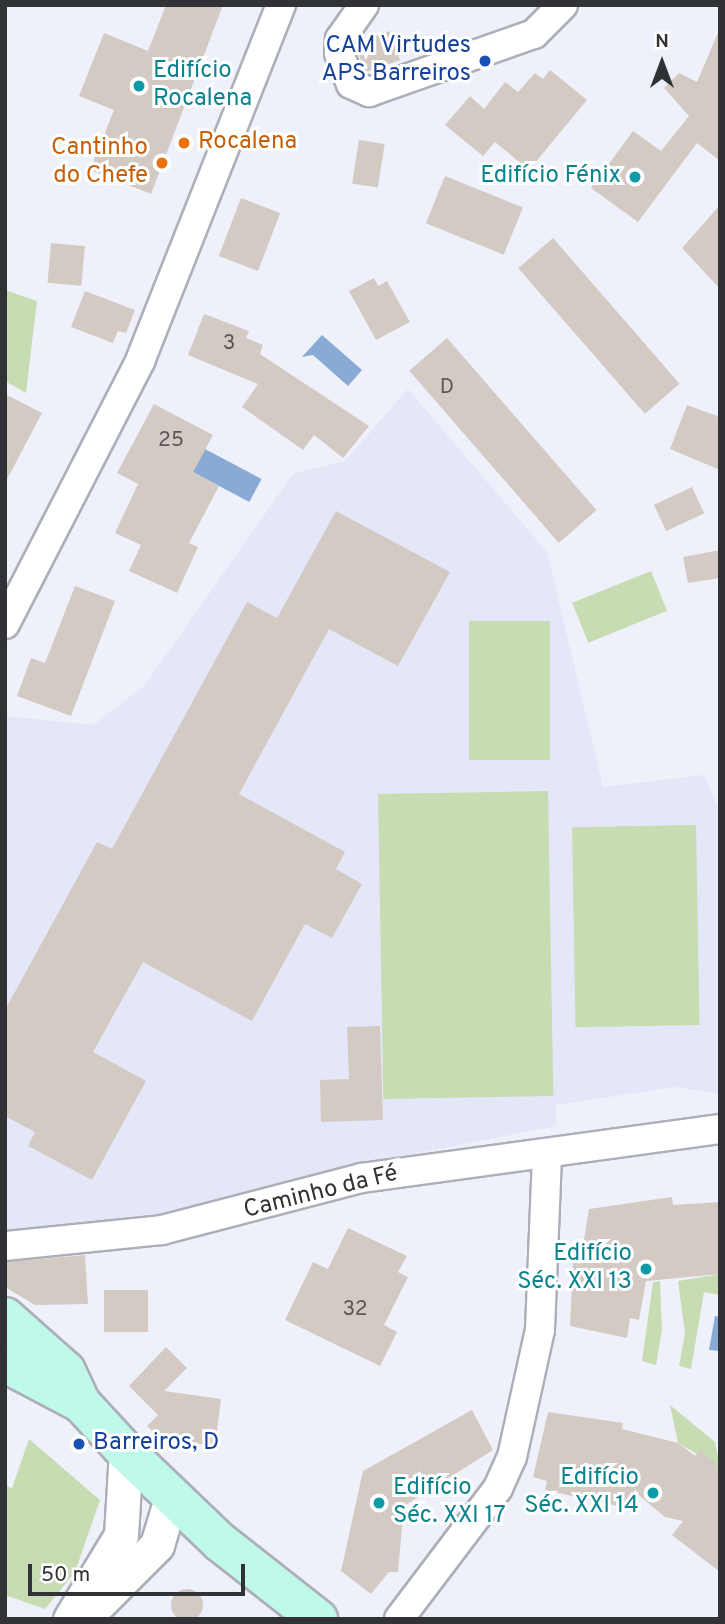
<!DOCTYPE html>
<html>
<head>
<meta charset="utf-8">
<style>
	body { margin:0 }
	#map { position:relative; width:725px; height:1624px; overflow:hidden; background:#eff1fa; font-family:Overpass,sans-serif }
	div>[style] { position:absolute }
	.built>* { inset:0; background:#e3e7f7 }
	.green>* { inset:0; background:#c8dcb3; transform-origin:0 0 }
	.water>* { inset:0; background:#89aad4; transform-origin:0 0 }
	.building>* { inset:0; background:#d3cac4; transform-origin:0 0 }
	.round { border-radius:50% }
	.roads { filter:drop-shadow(2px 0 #adafb8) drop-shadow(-2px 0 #adafb8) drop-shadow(0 2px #adafb8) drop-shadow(0 -2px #adafb8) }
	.minor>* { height:28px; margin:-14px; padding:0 14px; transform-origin:14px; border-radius:14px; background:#fff }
	.tertiary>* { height:33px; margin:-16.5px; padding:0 16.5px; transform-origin:16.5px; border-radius:16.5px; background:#fff }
	.secondary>* { height:38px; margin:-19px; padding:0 19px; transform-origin:19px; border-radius:19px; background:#bef9e9 }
	.dots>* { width:19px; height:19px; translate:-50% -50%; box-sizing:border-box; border:4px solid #fff; border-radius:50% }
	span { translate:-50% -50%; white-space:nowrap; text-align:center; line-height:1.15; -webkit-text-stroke:6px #fff; paint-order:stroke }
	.number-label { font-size:21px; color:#5a5859 }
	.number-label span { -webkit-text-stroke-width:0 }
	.transit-label { font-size:24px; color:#164399 }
	.right { translate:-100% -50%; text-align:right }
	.left { translate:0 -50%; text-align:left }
	.culture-label { font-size:24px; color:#0d838f }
	.food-label { font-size:24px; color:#c56008 }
	.street-label { font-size:24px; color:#313235 }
	.frame { position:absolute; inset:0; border:7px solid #313235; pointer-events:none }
	.north { position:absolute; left:627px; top:28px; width:70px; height:70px; -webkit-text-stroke:5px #fff; paint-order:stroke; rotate:0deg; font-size:19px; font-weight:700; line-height:28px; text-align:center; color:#313235 }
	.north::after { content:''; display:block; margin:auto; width:24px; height:32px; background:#313235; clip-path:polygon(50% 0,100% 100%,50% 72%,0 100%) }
	.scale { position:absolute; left:28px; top:1564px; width:217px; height:32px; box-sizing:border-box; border:4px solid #313235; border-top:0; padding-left:9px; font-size:21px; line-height:24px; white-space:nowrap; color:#313235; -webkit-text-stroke:5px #fff; paint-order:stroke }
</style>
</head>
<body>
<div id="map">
	<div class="built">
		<div style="clip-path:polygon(408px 389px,547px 552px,603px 787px,704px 775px,720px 812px,720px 1094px,675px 1087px,556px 1105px,556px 1126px,388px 1159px,190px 1217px,5px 1234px,5px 716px,93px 725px,144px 686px,293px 474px,345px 461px)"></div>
	</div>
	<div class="green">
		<div style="clip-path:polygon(5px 290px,37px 301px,26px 393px,5px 381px)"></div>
		<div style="left:651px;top:571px;width:43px;height:85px;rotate:68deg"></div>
		<div style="left:469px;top:621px;width:81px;height:139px"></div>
		<div style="left:548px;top:791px;width:305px;height:170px;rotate:89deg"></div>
		<div style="left:696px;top:825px;width:200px;height:124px;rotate:89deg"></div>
		<div style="clip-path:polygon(720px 1274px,720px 1295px,704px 1292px,691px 1369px,679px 1366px,685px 1333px,678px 1281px)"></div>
		<div style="clip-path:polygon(660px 1281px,662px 1330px,656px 1365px,642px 1361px,653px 1282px)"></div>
		<div style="clip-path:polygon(670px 1405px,715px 1442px,720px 1467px,678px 1443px)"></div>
		<div style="clip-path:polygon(29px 1439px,100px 1500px,75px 1572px,45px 1609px,5px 1595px,5px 1486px,12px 1488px)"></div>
	</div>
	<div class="water">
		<div style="clip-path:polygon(322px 335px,362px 370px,348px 386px,313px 355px,302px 357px)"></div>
		<div style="left:205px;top:449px;width:64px;height:26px;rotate:28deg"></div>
		<div style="clip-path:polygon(715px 1316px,720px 1317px,720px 1351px,709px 1350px)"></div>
	</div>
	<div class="building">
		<div style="clip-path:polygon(166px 5px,223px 5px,151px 194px,90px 170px,114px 110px,79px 96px,104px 33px,148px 51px)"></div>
		<div style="clip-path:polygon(720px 28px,720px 161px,697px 143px,638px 222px,591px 188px,633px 131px,661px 151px,689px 116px,664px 88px,679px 73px,697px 82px)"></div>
		<div style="left:390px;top:31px;width:31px;height:37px;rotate:71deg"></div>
		<div style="clip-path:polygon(550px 70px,587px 100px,529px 170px,495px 142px,483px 156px,445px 125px,470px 96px,484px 109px,505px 82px,518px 92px,535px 73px,543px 79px)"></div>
		<div style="left:359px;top:140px;width:26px;height:44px;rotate:9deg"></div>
		<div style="left:445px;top:176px;width:84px;height:51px;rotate:22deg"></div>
		<div style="left:241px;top:198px;width:42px;height:62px;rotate:21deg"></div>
		<div style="clip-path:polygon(720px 205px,720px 289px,682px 248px)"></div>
		<div style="left:553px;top:238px;width:193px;height:46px;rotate:49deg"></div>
		<div style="left:51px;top:243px;width:34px;height:40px;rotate:5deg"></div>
		<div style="clip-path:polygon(374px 278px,378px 286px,387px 281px,410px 322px,376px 340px,349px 291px)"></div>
		<div style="clip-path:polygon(85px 291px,135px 310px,126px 333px,118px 331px,113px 343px,71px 327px)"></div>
		<div style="clip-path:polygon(204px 314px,249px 331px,246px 338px,263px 345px,260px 354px,369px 426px,343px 458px,314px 435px,303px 450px,242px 407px,258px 384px,188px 355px)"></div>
		<div style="left:447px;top:338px;width:228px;height:50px;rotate:49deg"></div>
		<div style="clip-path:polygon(5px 394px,42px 413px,5px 483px)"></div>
		<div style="clip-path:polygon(154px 404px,213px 435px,193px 472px,219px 486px,189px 543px,198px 547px,177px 593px,129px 571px,141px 545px,115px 533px,138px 484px,117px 473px)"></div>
		<div style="clip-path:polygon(687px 405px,720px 417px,720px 470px,670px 449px)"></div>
		<div style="left:692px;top:487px;width:29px;height:42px;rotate:65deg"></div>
		<div style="clip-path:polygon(336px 511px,450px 572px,398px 666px,329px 629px,239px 794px,345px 852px,336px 869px,362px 884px,332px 938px,305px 924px,252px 1021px,143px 962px,93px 1052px,146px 1081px,92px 1180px,28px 1146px,35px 1132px,5px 1116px,5px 1010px,97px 842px,112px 849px,247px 602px,277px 618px)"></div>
		<div style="clip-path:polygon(720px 550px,720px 578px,688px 583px,683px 557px)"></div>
		<div style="clip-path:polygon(75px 586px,115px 601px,71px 716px,17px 696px,31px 658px,45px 663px)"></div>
		<div style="clip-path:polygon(380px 1026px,383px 1120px,321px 1122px,320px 1080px,349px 1079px,347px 1027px)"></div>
		<div style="clip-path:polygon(672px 1197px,673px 1205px,720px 1202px,720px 1274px,646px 1281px,639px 1320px,630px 1318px,627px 1338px,570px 1326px,573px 1262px,580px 1264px,589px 1209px)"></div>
		<div style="clip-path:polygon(348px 1228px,407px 1256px,398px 1272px,408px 1277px,384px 1325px,397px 1332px,380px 1366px,285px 1320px,313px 1262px,328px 1269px)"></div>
		<div style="clip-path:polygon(85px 1255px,88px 1304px,35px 1305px,5px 1287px,5px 1262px)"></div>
		<div style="left:148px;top:1290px;width:42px;height:44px;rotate:90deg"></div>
		<div style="clip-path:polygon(166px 1347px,187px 1368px,164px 1391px,221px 1399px,215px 1446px,186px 1442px,175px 1453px,147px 1426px,158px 1415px,129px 1386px)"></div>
		<div style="clip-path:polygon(472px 1410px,493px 1450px,404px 1506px,398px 1572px,389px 1572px,371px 1594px,341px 1571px,363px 1471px)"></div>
		<div style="clip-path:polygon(548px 1412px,623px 1423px,622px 1429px,678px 1443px,695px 1456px,700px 1450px,720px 1467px,720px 1572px,672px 1535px,683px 1521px,665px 1517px,635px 1492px,631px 1509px,545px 1490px,547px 1481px,533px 1477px)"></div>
		<div class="round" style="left:171px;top:1589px;width:32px;height:32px"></div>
	</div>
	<div class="roads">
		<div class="minor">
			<div style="left:364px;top:5px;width:42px;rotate:125.2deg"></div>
			<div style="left:340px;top:39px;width:14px;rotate:94deg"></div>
			<div style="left:339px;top:53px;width:33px;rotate:69deg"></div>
			<div style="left:351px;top:84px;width:20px;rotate:24deg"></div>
			<div style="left:369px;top:92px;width:175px;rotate:-19.4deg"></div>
			<div style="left:534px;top:34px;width:41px;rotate:-45deg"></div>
			<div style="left:5px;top:624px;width:296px;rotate:-62.8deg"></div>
			<div style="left:140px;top:361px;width:383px;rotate:-68.4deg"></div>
			<div style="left:5px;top:1246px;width:158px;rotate:-5.8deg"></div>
			<div style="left:162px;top:1230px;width:207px;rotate:-14.6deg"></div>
			<div style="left:362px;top:1178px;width:361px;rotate:-7.8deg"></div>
			<div style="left:399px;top:1619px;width:164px;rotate:-52.9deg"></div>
			<div style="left:498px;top:1488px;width:34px;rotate:-66deg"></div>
			<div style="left:512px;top:1457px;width:130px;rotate:-77.6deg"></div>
			<div style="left:540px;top:1330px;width:177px;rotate:-87.7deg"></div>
		</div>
		<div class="tertiary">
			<div style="left:87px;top:1615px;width:99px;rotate:-45deg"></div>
			<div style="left:157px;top:1545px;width:52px;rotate:-73.3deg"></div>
			<div style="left:70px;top:1619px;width:98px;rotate:-58.7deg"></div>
			<div style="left:121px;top:1535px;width:83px;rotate:-86.6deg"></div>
		</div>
		<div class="secondary">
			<div style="left:5px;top:1317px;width:81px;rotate:41.5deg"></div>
			<div style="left:66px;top:1371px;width:35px;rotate:65deg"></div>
			<div style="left:81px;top:1403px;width:67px;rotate:47.4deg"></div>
			<div style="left:126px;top:1452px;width:130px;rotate:43.8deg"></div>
			<div style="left:220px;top:1542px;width:125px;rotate:38.2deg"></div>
			<div style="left:5px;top:1363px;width:86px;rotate:27.8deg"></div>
		</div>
	</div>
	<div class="dots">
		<div style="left:485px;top:61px;background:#1a4fb4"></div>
		<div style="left:139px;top:86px;background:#0f9aa8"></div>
		<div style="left:184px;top:143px;background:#e8710a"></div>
		<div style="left:162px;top:163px;background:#e8710a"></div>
		<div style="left:635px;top:177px;background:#0f9aa8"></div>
		<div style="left:646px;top:1269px;background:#0f9aa8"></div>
		<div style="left:79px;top:1444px;background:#1a4fb4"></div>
		<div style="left:653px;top:1493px;background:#0f9aa8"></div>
		<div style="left:379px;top:1503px;background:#0f9aa8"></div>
	</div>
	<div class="number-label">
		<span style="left:229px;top:344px">3</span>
		<span style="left:447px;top:388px">D</span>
		<span style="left:171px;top:441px">25</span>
		<span style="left:355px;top:1310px">32</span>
	</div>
	<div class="transit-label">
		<span class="right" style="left:471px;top:61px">CAM Virtudes<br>APS Barreiros</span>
		<span class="left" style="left:93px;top:1444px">Barreiros, D</span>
	</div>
	<div class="culture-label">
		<span class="left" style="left:153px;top:86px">Edifício<br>Rocalena</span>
		<span class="right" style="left:621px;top:177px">Edifício Fénix</span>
		<span class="right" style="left:632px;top:1269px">Edifício<br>Séc. XXI 13</span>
		<span class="right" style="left:639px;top:1493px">Edifício<br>Séc. XXI 14</span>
		<span class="left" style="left:393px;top:1503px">Edifício<br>Séc. XXI 17</span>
	</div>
	<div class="food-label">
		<span class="left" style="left:198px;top:143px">Rocalena</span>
		<span class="right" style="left:148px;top:163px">Cantinho<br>do Chefe</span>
	</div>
	<div class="street-label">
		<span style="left:321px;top:1193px;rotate:-14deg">Caminho da Fé</span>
	</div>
	<div class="frame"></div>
	<div class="north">N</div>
	<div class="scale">50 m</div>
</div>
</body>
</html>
